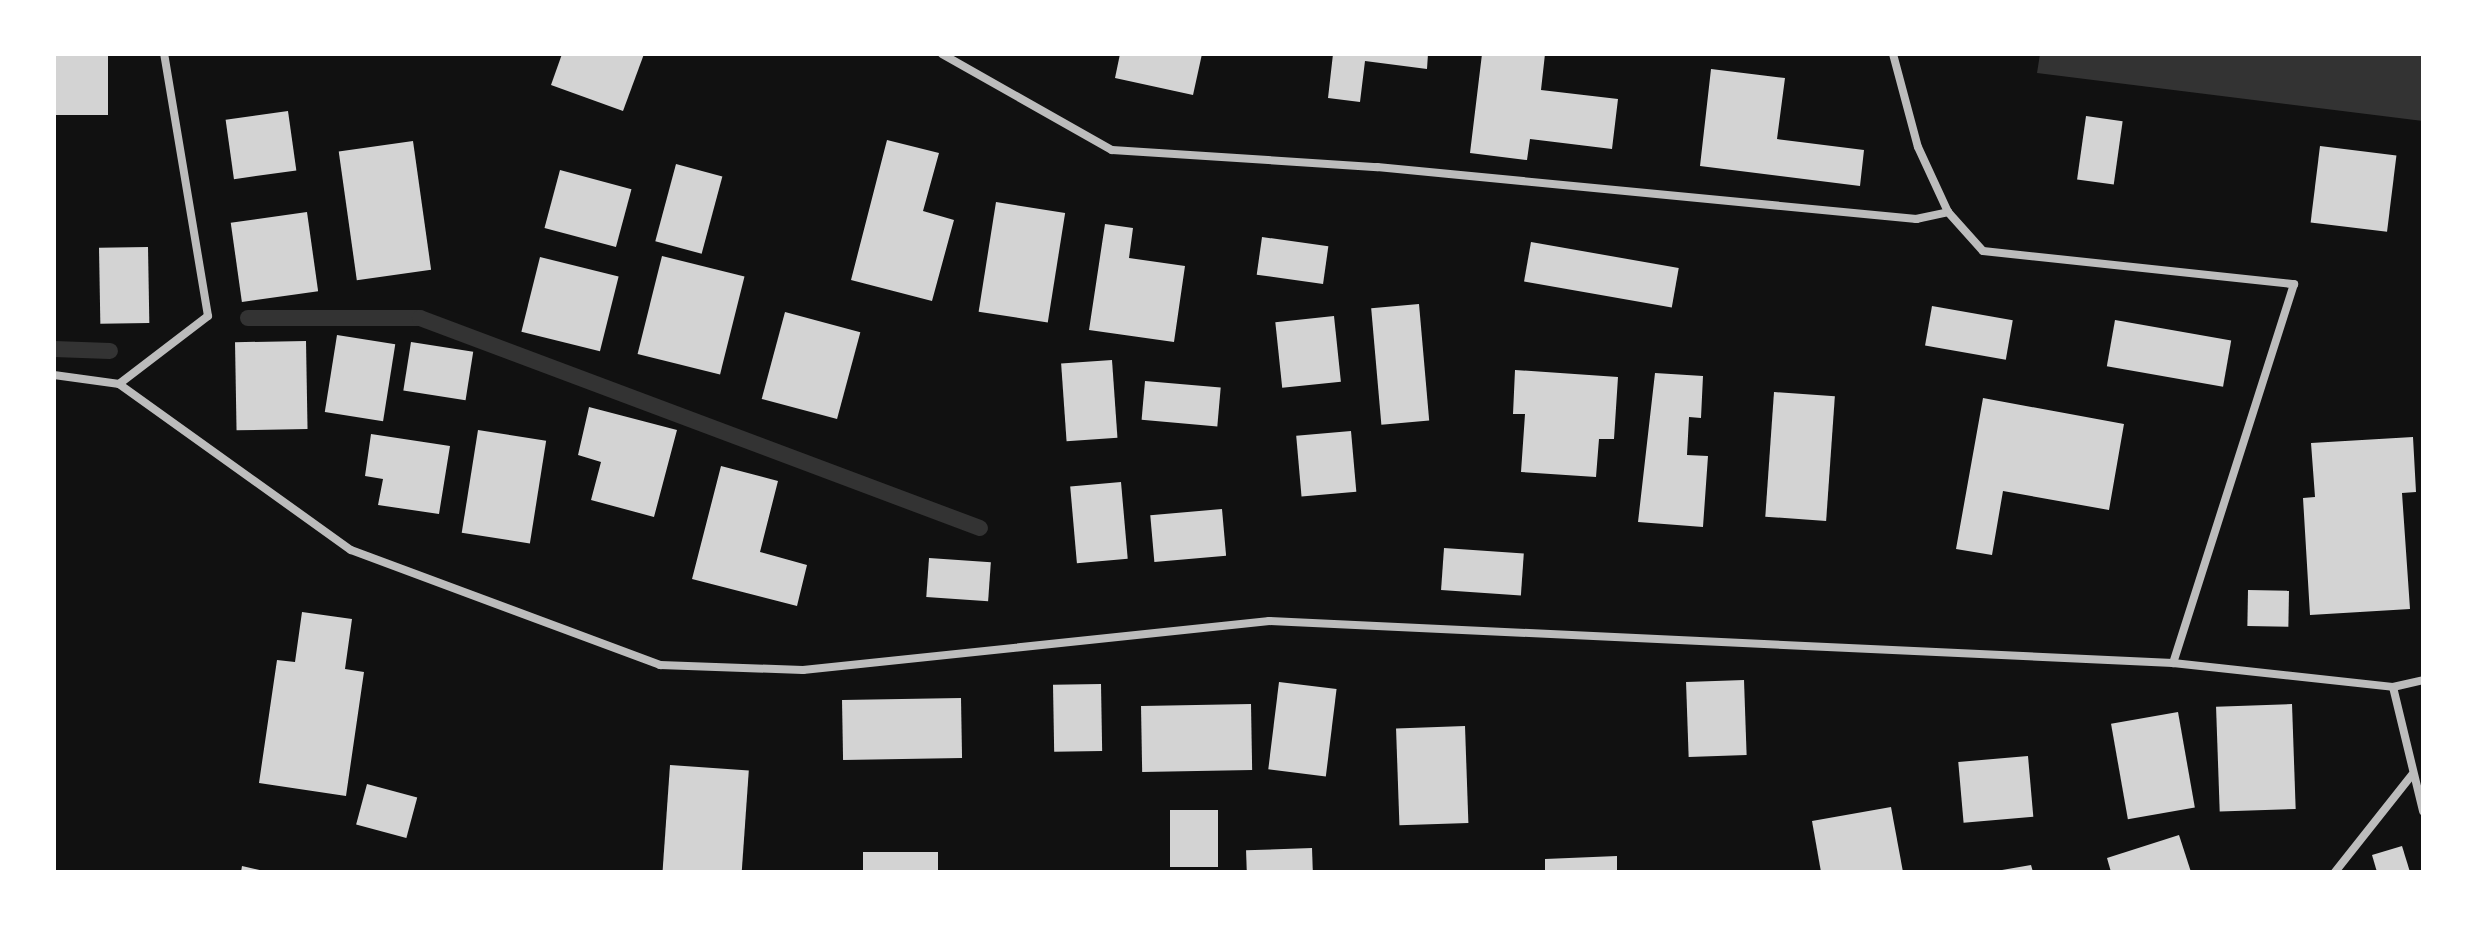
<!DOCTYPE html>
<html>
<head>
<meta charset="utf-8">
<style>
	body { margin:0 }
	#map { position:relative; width:2477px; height:926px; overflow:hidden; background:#111; font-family:Barlow,sans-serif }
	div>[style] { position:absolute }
	.water>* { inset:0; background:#333 }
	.stream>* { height:16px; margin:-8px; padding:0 8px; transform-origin:8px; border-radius:8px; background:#333 }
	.building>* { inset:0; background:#d3d3d3; transform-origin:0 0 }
	.minor>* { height:8px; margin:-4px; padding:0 4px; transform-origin:4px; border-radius:4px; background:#bcbcbc }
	span { translate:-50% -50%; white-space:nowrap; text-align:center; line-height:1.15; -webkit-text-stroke:8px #fff; paint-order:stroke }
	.frame { position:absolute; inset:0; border:56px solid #fff; pointer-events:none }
</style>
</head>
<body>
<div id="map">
	<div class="water">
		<div style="clip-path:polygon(2040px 54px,2423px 54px,2423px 121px,2037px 73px)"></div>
	</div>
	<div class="stream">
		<div style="left:248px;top:318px;width:172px"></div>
		<div style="left:420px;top:318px;width:598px;rotate:20.56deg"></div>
		<div style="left:54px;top:349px;width:56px;rotate:2deg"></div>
	</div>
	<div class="building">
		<div style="left:54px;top:54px;width:54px;height:61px"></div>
		<div style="clip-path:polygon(562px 54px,644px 54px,623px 111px,551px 85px)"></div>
		<div style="clip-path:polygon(1120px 54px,1202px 54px,1193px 95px,1115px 78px)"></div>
		<div style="clip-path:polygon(1333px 54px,1428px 54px,1427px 69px,1365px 61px,1360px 102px,1328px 98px)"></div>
		<div style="clip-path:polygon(1482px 54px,1545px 54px,1541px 90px,1618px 99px,1612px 149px,1530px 139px,1527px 160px,1470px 153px)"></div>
		<div style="clip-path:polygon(1711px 69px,1785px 78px,1777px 139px,1864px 150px,1860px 186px,1700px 166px)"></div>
		<div style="left:288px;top:111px;width:60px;height:63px;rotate:82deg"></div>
		<div style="left:2086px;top:116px;width:37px;height:64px;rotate:8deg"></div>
		<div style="clip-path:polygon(887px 140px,939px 153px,923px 211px,954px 220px,932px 301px,851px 280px)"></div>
		<div style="left:413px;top:141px;width:130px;height:75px;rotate:82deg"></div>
		<div style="left:2320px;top:146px;width:77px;height:77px;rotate:7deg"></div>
		<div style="left:676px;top:164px;width:48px;height:80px;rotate:15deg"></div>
		<div style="left:560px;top:170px;width:74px;height:60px;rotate:15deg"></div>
		<div style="left:996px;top:202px;width:70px;height:111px;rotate:9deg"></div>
		<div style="left:307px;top:212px;width:80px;height:77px;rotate:82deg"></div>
		<div style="clip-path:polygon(1105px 224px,1133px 228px,1129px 258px,1185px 266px,1174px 342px,1089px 330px)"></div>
		<div style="left:1262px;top:237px;width:67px;height:38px;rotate:8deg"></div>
		<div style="left:1531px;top:242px;width:150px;height:40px;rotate:10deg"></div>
		<div style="left:148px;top:247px;width:76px;height:49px;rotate:89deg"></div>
		<div style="left:662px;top:256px;width:85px;height:101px;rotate:14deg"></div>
		<div style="left:540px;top:257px;width:81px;height:77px;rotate:14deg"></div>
		<div style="left:1419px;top:304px;width:117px;height:48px;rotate:85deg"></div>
		<div style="left:1932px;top:306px;width:82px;height:40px;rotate:10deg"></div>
		<div style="left:785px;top:312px;width:78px;height:90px;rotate:15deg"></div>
		<div style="left:1334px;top:316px;width:66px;height:59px;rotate:84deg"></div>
		<div style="left:2115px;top:320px;width:118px;height:47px;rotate:10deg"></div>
		<div style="left:337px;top:335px;width:59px;height:78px;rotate:9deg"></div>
		<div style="left:306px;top:341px;width:88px;height:71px;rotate:89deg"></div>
		<div style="left:411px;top:342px;width:63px;height:49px;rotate:9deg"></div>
		<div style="left:1112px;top:360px;width:78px;height:51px;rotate:86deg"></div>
		<div style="clip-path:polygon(1515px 370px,1618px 377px,1614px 439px,1599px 439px,1596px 477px,1521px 472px,1525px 414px,1513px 414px)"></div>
		<div style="clip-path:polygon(1655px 373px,1703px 376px,1701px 418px,1689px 417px,1687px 455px,1708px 456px,1703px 527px,1638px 522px)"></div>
		<div style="left:1145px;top:381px;width:76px;height:39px;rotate:5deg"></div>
		<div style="left:1774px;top:392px;width:61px;height:125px;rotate:4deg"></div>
		<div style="clip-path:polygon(1983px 398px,2124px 424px,2109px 510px,2003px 491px,1992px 555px,1956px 549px)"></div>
		<div style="clip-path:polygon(589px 407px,677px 430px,654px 517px,591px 500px,601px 462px,578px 455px)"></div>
		<div style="left:478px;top:430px;width:69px;height:104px;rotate:9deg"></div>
		<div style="left:1351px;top:431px;width:61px;height:55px;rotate:85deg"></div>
		<div style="clip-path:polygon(371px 434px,450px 446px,439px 514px,378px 505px,383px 479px,365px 476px)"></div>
		<div style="clip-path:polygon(2413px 437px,2416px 492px,2402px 493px,2410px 609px,2310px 615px,2303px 498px,2315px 497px,2311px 443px)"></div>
		<div style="clip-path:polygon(721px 466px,778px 481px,760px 552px,807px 565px,797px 606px,692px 579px)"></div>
		<div style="left:1121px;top:482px;width:77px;height:51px;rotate:85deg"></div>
		<div style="left:1222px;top:509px;width:47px;height:72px;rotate:85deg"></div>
		<div style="left:1444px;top:548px;width:80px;height:42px;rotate:4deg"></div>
		<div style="left:929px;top:558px;width:62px;height:39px;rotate:4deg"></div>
		<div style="left:2248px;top:590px;width:41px;height:36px;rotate:1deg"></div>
		<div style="clip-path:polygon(302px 612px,352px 619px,345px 669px,364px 672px,346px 796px,259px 783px,277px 660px,295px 662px)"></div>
		<div style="left:1744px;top:680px;width:75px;height:58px;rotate:88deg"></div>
		<div style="left:1279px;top:682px;width:58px;height:88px;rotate:7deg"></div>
		<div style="left:1101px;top:684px;width:67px;height:48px;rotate:89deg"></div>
		<div style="left:961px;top:698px;width:60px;height:119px;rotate:89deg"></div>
		<div style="left:1251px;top:704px;width:66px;height:110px;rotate:89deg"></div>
		<div style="left:2292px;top:704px;width:105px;height:76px;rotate:88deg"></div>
		<div style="left:2178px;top:712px;width:97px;height:68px;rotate:80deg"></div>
		<div style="left:1465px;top:726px;width:97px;height:69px;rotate:88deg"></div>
		<div style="left:2028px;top:756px;width:61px;height:70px;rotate:85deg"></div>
		<div style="left:670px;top:765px;width:79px;height:107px;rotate:4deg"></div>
		<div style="left:367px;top:784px;width:52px;height:42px;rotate:15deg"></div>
		<div style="clip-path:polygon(1891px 807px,1903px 872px,1821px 872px,1812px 821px)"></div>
		<div style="left:1170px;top:810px;width:48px;height:57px"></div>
		<div style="clip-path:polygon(2179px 835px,2191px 872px,2111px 872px,2107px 858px)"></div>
		<div style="clip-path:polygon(2402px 846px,2410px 872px,2377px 872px,2372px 855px)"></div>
		<div style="left:1312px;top:848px;width:24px;height:66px;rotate:88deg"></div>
		<div style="left:863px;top:852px;width:75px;height:20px"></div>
		<div style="clip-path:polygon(1617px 856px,1617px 872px,1545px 872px,1545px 859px)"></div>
		<div style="clip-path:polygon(2031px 865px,2033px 872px,2002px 872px,2002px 870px)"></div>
		<div style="clip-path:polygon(242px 866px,264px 871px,263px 872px,241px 872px)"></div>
	</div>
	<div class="minor">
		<div style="left:942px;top:54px;width:195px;rotate:29.5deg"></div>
		<div style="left:1112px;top:150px;width:266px;rotate:3.7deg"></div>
		<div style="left:1377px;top:167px;width:542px;rotate:5.51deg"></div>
		<div style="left:1916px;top:219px;width:33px;rotate:-12deg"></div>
		<div style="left:1893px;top:54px;width:96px;rotate:75deg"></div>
		<div style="left:1918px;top:147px;width:72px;rotate:65.2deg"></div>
		<div style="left:1948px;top:212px;width:52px;rotate:48.1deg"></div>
		<div style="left:1983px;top:251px;width:313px;rotate:6.1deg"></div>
		<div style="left:2294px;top:284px;width:398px;rotate:107.7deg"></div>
		<div style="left:54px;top:375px;width:66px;rotate:7.9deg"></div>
		<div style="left:119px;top:384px;width:285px;rotate:35.6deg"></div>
		<div style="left:351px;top:550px;width:330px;rotate:20.4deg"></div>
		<div style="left:660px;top:665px;width:143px;rotate:2deg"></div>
		<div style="left:803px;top:670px;width:469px;rotate:-6deg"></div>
		<div style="left:1269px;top:621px;width:905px;rotate:2.66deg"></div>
		<div style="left:2173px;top:663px;width:221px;rotate:6.2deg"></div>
		<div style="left:2393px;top:687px;width:31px;rotate:-13deg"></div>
		<div style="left:119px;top:384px;width:112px;rotate:-37.4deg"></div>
		<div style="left:208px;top:316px;width:266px;rotate:-99.5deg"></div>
		<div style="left:2393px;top:687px;width:128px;rotate:76.4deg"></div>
		<div style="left:2335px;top:872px;width:124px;rotate:-51.6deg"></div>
	</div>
	<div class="frame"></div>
</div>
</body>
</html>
